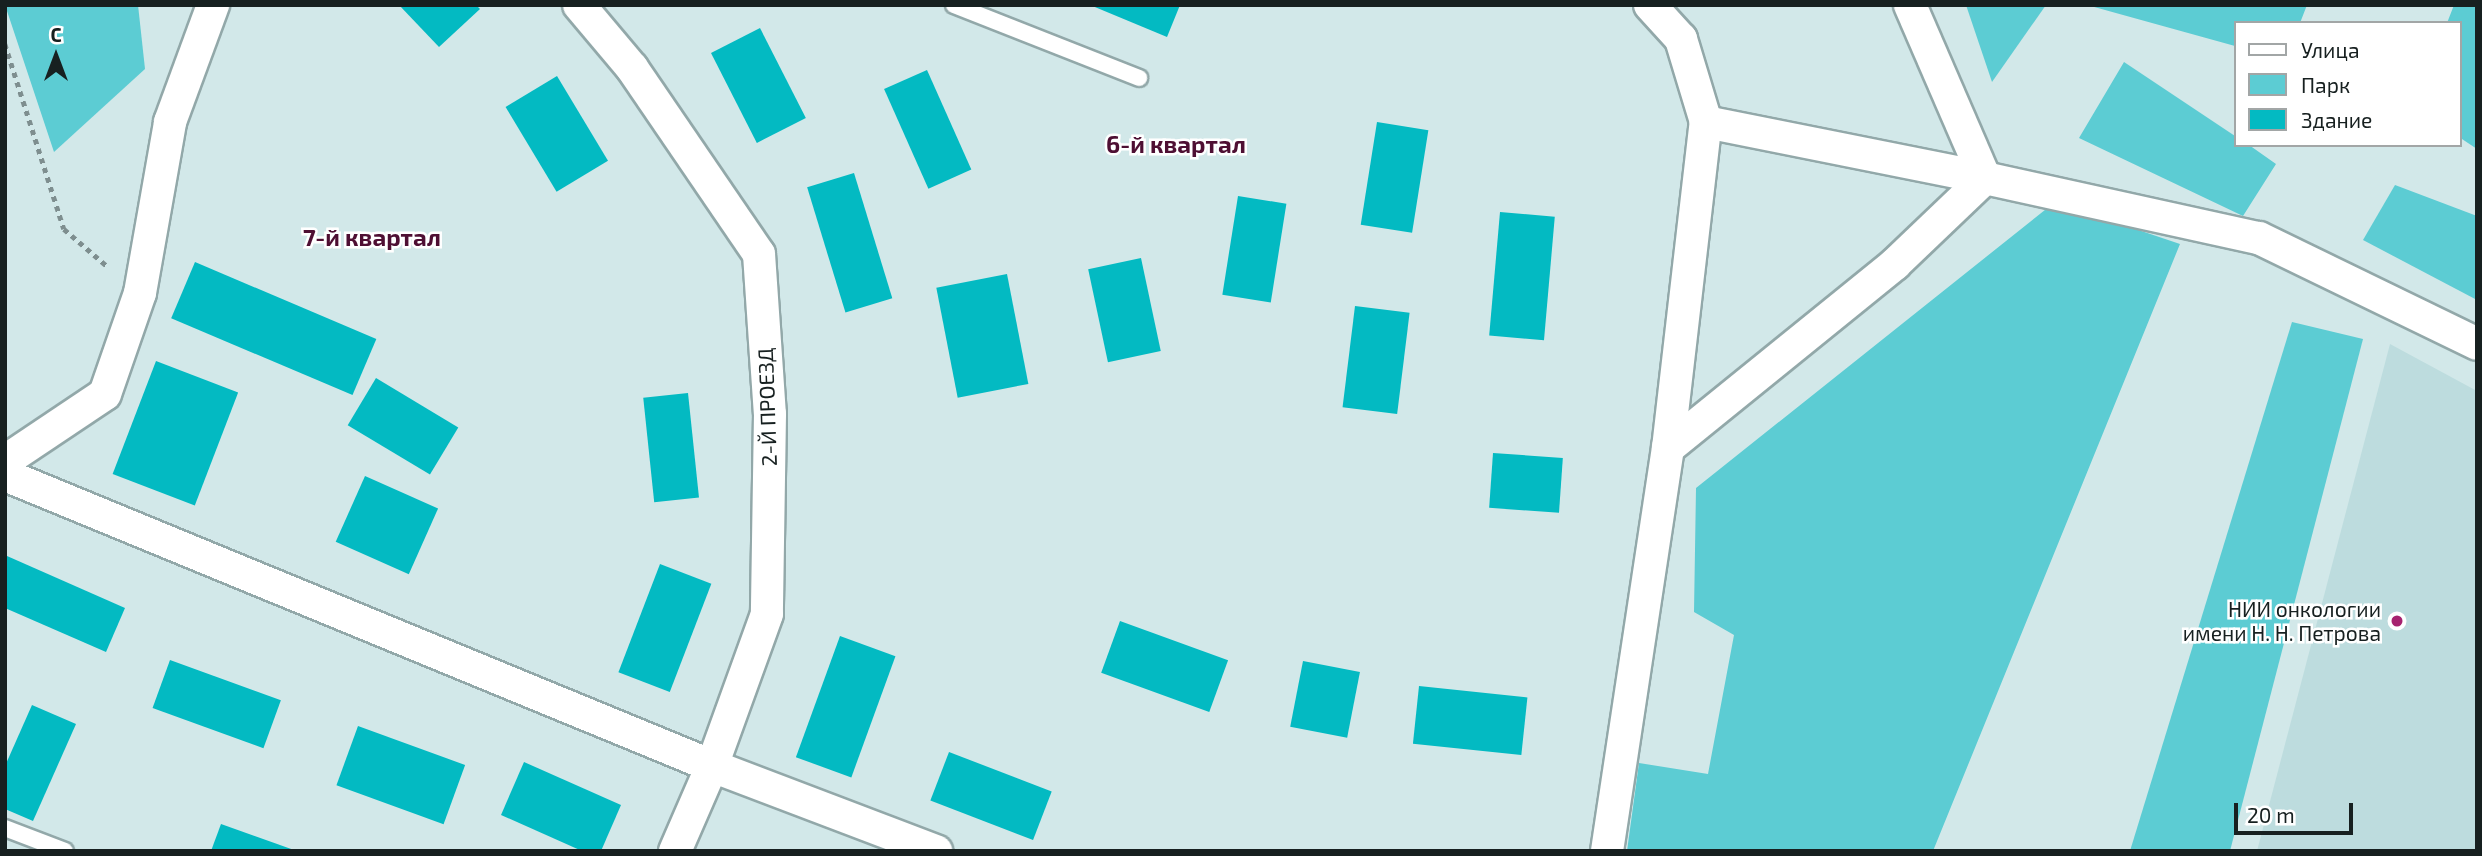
<!DOCTYPE html>
<html>
<head>
<meta charset="utf-8">
<style>
	body { margin:0 }
	#map { position:relative; width:2482px; height:856px; overflow:hidden; background:#d2e8e9; font-family:"Exo 2",sans-serif }
	div>[style] { position:absolute }
	.built>* { inset:0; background:#bddcde }
	.green>* { inset:0; background:#5cccd3 }
	.building>* { inset:0; background:#03bac2; transform-origin:0 0 }
	.path>* { height:4.5px; margin-top:-2.25px; transform-origin:0; background:repeating-linear-gradient(90deg,#7e8e8f 0 5px,transparent 0 10px) }
	.roads { filter:drop-shadow(2px 0 #92a8a9) drop-shadow(-2px 0 #92a8a9) drop-shadow(0 2px #92a8a9) drop-shadow(0 -2px #92a8a9) }
	.service>* { height:16px; margin:-8px; padding:0 8px; transform-origin:8px; border-radius:8px; background:#fff }
	.minor>* { height:32px; margin:-16px; padding:0 16px; transform-origin:16px; border-radius:16px; background:#fff }
	.dots>* { width:19px; height:19px; translate:-50% -50%; box-sizing:border-box; border:4px solid #fff; border-radius:50% }
	span { translate:-50% -50%; white-space:nowrap; text-align:center; line-height:1.15; -webkit-text-stroke:5px #fff; paint-order:stroke }
	.street-label { font-size:21px; color:#172020 }
	.poi-label { font-size:21px; color:#172020 }
	.right { translate:-100% -50%; text-align:right }
	.quarter-label { font-size:24px; color:#4e0f33; font-weight:700 }
	.frame { position:absolute; inset:0; border:7px solid #172020; pointer-events:none }
	.legend { position:absolute; left:2234px; top:21px; width:228px; height:126px; box-sizing:border-box; background:#fff; border:2px solid #a2a6a6; margin:0; padding:9px 12px; list-style:none; font-size:21px; color:#172020 }
	.legend li { display:flex; align-items:center; gap:14px; height:35px }
	.legend b { width:35px; border:2px solid #a2a6a6 }
	.north { position:absolute; left:21px; top:21px; width:70px; height:70px; -webkit-text-stroke:5px #fff; paint-order:stroke; rotate:0deg; font-size:19px; font-weight:700; line-height:28px; text-align:center; color:#172020 }
	.north::after { content:''; display:block; margin:auto; width:24px; height:32px; background:#172020; clip-path:polygon(50% 0,100% 100%,50% 72%,0 100%) }
	.scale { position:absolute; left:2234px; top:803px; width:119px; height:32px; box-sizing:border-box; border:4px solid #172020; border-top:0; padding-left:9px; font-size:21px; line-height:24px; white-space:nowrap; color:#172020; -webkit-text-stroke:5px #fff; paint-order:stroke }
</style>
</head>
<body>
<div id="map">
	<div class="built">
		<div style="clip-path:polygon(2390px 344px,2477px 391px,2477px 851px,2257px 851px)"></div>
	</div>
	<div class="green">
		<div style="clip-path:polygon(5px 5px,138px 5px,145px 69px,54px 152px)"></div>
		<div style="clip-path:polygon(1966px 5px,2046px 5px,1992px 82px)"></div>
		<div style="clip-path:polygon(2087px 5px,2307px 5px,2300px 23px,2235px 23px,2235px 46px)"></div>
		<div style="clip-path:polygon(2454px 5px,2477px 5px,2477px 149px,2459px 137px,2459px 23px,2447px 23px)"></div>
		<div style="clip-path:polygon(2124px 62px,2235px 136px,2235px 145px,2249px 145px,2276px 164px,2243px 216px,2079px 138px)"></div>
		<div style="clip-path:polygon(2395px 185px,2477px 216px,2477px 300px,2363px 240px)"></div>
		<div style="clip-path:polygon(2055px 202px,2180px 244px,1933px 851px,1627px 851px,1639px 763px,1708px 774px,1734px 635px,1694px 612px,1696px 488px)"></div>
		<div style="clip-path:polygon(2292px 322px,2363px 339px,2230px 851px,2130px 851px)"></div>
	</div>
	<div class="building">
		<div style="clip-path:polygon(399px 5px,476px 5px,480px 9px,439px 47px)"></div>
		<div style="clip-path:polygon(1090px 5px,1180px 5px,1167px 37px)"></div>
		<div style="left:760px;top:28px;width:101px;height:55px;rotate:63deg"></div>
		<div style="left:927px;top:70px;width:109px;height:47px;rotate:66deg"></div>
		<div style="left:557px;top:76px;width:99px;height:60px;rotate:59deg"></div>
		<div style="left:1377px;top:122px;width:52px;height:104px;rotate:9deg"></div>
		<div style="left:854px;top:173px;width:131px;height:49px;rotate:73deg"></div>
		<div style="left:1238px;top:196px;width:49px;height:100px;rotate:9deg"></div>
		<div style="left:1500px;top:212px;width:55px;height:124px;rotate:5deg"></div>
		<div style="left:1141px;top:258px;width:95px;height:54px;rotate:78deg"></div>
		<div style="left:195px;top:262px;width:197px;height:61px;rotate:23deg"></div>
		<div style="left:1007px;top:274px;width:112px;height:72px;rotate:79deg"></div>
		<div style="left:1355px;top:306px;width:55px;height:102px;rotate:7deg"></div>
		<div style="left:156px;top:361px;width:88px;height:121px;rotate:21deg"></div>
		<div style="left:376px;top:378px;width:96px;height:55px;rotate:31deg"></div>
		<div style="left:688px;top:393px;width:105px;height:45px;rotate:84deg"></div>
		<div style="left:1493px;top:453px;width:70px;height:55px;rotate:4deg"></div>
		<div style="left:365px;top:476px;width:80px;height:72px;rotate:24deg"></div>
		<div style="clip-path:polygon(7px 556px,125px 608px,106px 652px,5px 608px)"></div>
		<div style="left:660px;top:564px;width:55px;height:116px;rotate:21deg"></div>
		<div style="left:1120px;top:621px;width:115px;height:55px;rotate:20deg"></div>
		<div style="left:840px;top:636px;width:59px;height:129px;rotate:20deg"></div>
		<div style="left:170px;top:660px;width:118px;height:51px;rotate:20deg"></div>
		<div style="left:1303px;top:661px;width:58px;height:67px;rotate:11deg"></div>
		<div style="left:1419px;top:686px;width:109px;height:58px;rotate:6deg"></div>
		<div style="clip-path:polygon(32px 705px,76px 724px,33px 821px,5px 809px,5px 766px)"></div>
		<div style="left:358px;top:726px;width:114px;height:63px;rotate:20deg"></div>
		<div style="left:949px;top:752px;width:110px;height:52px;rotate:21deg"></div>
		<div style="clip-path:polygon(524px 762px,621px 805px,601px 851px,582px 851px,501px 815px)"></div>
		<div style="clip-path:polygon(221px 824px,294px 850px,294px 851px,211px 851px)"></div>
	</div>
	<div class="path">
		<div style="left:5px;top:44px;width:194px;rotate:72.3deg"></div>
		<div style="left:64px;top:229px;width:57px;rotate:40.7deg"></div>
	</div>
	<div class="roads">
		<div class="service">
			<div style="left:954px;top:5px;width:199px;rotate:21.5deg"></div>
			<div style="left:5px;top:828px;width:64px;rotate:21deg"></div>
		</div>
		<div class="minor">
			<div style="left:579px;top:5px;width:82px;rotate:49.9deg"></div>
			<div style="left:632px;top:68px;width:225px;rotate:55.7deg"></div>
			<div style="left:759px;top:254px;width:160px;rotate:86.1deg"></div>
			<div style="left:770px;top:414px;width:200px;rotate:90.9deg"></div>
			<div style="left:767px;top:614px;width:162px;rotate:109.9deg"></div>
			<div style="left:712px;top:766px;width:93px;rotate:113.5deg"></div>
			<div style="left:1910px;top:5px;width:189px;rotate:66.6deg"></div>
			<div style="left:1706px;top:122px;width:285px;rotate:11.3deg"></div>
			<div style="left:1985px;top:178px;width:280px;rotate:12.4deg"></div>
			<div style="left:2259px;top:238px;width:242px;rotate:25.9deg"></div>
			<div style="left:1668px;top:448px;width:292px;rotate:-39deg"></div>
			<div style="left:1895px;top:264px;width:124px;rotate:-43.7deg"></div>
			<div style="left:5px;top:461px;width:120px;rotate:-33.8deg"></div>
			<div style="left:105px;top:394px;width:107px;rotate:-70.9deg"></div>
			<div style="left:140px;top:293px;width:174px;rotate:-80deg"></div>
			<div style="left:170px;top:122px;width:125px;rotate:-69.8deg"></div>
			<div style="left:5px;top:475px;width:765px;rotate:22.37deg"></div>
			<div style="left:712px;top:766px;width:240px;rotate:20.8deg"></div>
			<div style="left:1607px;top:851px;width:408px;rotate:-81.4deg"></div>
			<div style="left:1668px;top:448px;width:328px;rotate:-83.4deg"></div>
			<div style="left:1706px;top:122px;width:87px;rotate:-106.8deg"></div>
			<div style="left:1681px;top:39px;width:46px;rotate:-132.4deg"></div>
		</div>
	</div>
	<div class="dots">
		<div style="left:2397px;top:621px;background:#a6226f"></div>
	</div>
	<div class="street-label">
		<span style="left:767px;top:407px;rotate:-92deg">2-Й ПРОЕЗД</span>
	</div>
	<div class="poi-label">
		<span class="right" style="left:2381px;top:621px">НИИ онкологии<br>имени Н. Н. Петрова</span>
	</div>
	<div class="quarter-label">
		<span style="left:1176px;top:144px">6-й квартал</span>
		<span style="left:372px;top:237px">7-й квартал</span>
	</div>
	<div class="frame"></div>
	<ul class="legend">
	<li><b style="height:9px;background:#fff"></b>Улица</li>
	<li><b style="height:19px;background:#5cccd3"></b>Парк</li>
	<li><b style="height:19px;background:#03bac2"></b>Здание</li>
	</ul>
	<div class="north">С</div>
	<div class="scale">20 m</div>
</div>
</body>
</html>
